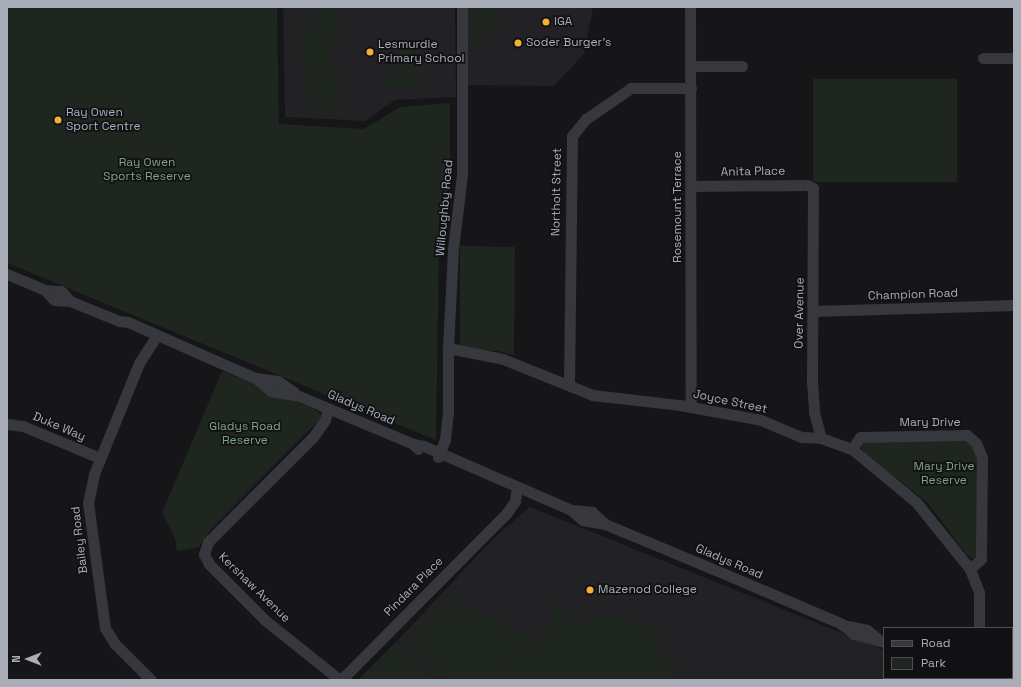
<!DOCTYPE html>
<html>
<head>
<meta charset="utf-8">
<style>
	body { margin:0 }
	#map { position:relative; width:1021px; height:687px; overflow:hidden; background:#161618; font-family:"Space Grotesk",sans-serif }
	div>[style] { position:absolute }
	.built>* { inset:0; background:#222225 }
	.green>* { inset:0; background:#1e261f; transform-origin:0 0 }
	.minor>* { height:11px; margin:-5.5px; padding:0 5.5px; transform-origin:5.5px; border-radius:5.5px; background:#37383d }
	.dots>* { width:11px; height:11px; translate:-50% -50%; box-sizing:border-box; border:2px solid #111113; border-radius:50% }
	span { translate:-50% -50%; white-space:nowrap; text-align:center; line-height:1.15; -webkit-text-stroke:3.5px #111113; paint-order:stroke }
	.poi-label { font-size:12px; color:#a8adb8 }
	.left { translate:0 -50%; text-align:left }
	.park-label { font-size:12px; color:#7fa381 }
	.street-label { font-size:12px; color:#a8adb8 }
	.frame { position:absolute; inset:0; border:8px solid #a8adb8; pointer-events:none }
	.legend { position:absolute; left:883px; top:627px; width:130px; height:52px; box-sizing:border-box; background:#111113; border:1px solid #4d4f55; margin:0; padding:5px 7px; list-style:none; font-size:12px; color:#a8adb8 }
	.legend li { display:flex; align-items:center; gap:8px; height:20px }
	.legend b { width:20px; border:1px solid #4d4f55 }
	.north { position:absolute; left:8px; top:639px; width:40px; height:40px; -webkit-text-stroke:3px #111113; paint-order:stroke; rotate:270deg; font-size:11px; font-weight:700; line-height:16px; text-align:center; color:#a8adb8 }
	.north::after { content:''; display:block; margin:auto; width:14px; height:18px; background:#a8adb8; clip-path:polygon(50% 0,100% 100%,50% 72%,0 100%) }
</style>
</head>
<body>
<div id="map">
	<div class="built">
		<div style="clip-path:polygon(283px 7px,455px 7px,456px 97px,395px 100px,365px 121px,285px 117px)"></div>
		<div style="clip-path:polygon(502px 7px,593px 7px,584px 54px,554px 86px,465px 85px,467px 40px,485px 41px)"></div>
		<div style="clip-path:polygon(530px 507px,884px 650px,884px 678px,956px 680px,435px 680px,397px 641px,494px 538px)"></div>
	</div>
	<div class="green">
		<div style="clip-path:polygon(7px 7px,277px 7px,279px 124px,364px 129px,400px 107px,450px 103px,450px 175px,439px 244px,436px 440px,7px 263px)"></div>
		<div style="clip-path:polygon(316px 7px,337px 7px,339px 11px,340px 45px,331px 46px,331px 65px,338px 65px,340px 106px,332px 109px,314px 107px,306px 96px,302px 27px,316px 27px)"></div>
		<div style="clip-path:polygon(467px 7px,502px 7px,485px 41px,467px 40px)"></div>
		<div style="clip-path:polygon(394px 43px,419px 48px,422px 75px,409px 92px,388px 89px,384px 73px,395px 70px)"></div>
		<div style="left:813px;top:79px;width:144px;height:103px"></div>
		<div style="clip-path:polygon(460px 246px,515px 247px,514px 355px,499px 351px,460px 350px)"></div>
		<div style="clip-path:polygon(222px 371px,251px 383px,269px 395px,282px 396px,314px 409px,319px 413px,321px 418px,212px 528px,199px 547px,177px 551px,175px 538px,162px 513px)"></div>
		<div style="clip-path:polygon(965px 441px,971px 444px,977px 455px,977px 556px,974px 559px,966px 554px,928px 503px,864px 452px,860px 444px,871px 442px)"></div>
		<div style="clip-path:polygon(450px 597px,466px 612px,474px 612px,531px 634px,527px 643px,508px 659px,511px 664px,512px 656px,532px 642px,536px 645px,537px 641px,542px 643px,557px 606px,584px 624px,595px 615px,608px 618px,613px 611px,654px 632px,663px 657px,673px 665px,672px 680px,447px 680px,409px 641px)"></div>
		<div style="clip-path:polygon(397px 641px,435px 680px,358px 680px)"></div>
	</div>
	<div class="minor">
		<div style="left:690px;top:7px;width:400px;rotate:89.9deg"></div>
		<div style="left:983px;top:58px;width:31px"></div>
		<div style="left:691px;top:66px;width:51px"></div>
		<div style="left:691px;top:186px;width:116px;rotate:-0.5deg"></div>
		<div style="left:807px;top:185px;width:7px;rotate:27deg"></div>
		<div style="left:813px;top:188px;width:193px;rotate:90.3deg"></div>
		<div style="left:812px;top:381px;width:31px;rotate:86deg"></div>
		<div style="left:814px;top:412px;width:27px;rotate:75deg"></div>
		<div style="left:7px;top:274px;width:41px;rotate:22.8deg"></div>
		<div style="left:45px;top:290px;width:16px;rotate:4deg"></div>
		<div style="left:61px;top:291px;width:13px;rotate:48deg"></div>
		<div style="left:45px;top:290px;width:13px;rotate:48deg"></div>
		<div style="left:54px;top:300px;width:16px;rotate:4deg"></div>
		<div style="left:70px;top:301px;width:53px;rotate:22.2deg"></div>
		<div style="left:119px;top:321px;width:9px;rotate:6deg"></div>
		<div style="left:128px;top:322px;width:139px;rotate:23.8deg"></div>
		<div style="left:255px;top:378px;width:21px;rotate:39deg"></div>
		<div style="left:271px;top:391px;width:28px;rotate:10deg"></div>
		<div style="left:299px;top:396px;width:124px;rotate:22.8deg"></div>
		<div style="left:413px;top:444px;width:7px;rotate:45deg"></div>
		<div style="left:813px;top:311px;width:201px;rotate:-1.7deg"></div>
		<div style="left:448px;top:348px;width:56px;rotate:11.3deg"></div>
		<div style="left:503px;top:359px;width:97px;rotate:21.8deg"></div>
		<div style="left:593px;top:395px;width:88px;rotate:6.6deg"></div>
		<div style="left:680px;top:405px;width:82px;rotate:10.5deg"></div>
		<div style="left:761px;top:420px;width:43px;rotate:23deg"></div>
		<div style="left:801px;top:437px;width:20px;rotate:3deg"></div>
		<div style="left:821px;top:438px;width:33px;rotate:20deg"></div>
		<div style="left:852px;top:449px;width:83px;rotate:39.6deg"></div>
		<div style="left:916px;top:502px;width:86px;rotate:51.1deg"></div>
		<div style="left:970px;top:569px;width:26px;rotate:69deg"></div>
		<div style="left:979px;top:593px;width:35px;rotate:90deg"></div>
		<div style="left:257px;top:378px;width:21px;rotate:8deg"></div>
		<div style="left:278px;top:381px;width:19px;rotate:35deg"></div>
		<div style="left:569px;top:384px;width:248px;rotate:-89.3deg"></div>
		<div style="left:572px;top:136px;width:22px;rotate:-51deg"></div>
		<div style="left:586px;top:119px;width:55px;rotate:-34.6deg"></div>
		<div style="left:631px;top:88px;width:60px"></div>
		<div style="left:328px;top:408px;width:12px;rotate:104deg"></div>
		<div style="left:325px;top:420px;width:21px;rotate:125deg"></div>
		<div style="left:313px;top:437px;width:148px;rotate:135deg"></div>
		<div style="left:208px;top:542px;width:13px;rotate:108deg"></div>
		<div style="left:204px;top:554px;width:11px;rotate:63deg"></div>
		<div style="left:209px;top:564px;width:81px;rotate:45deg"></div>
		<div style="left:266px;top:621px;width:95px;rotate:38.6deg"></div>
		<div style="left:7px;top:424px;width:16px;rotate:7deg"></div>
		<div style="left:23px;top:426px;width:83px;rotate:22.6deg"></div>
		<div style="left:413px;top:444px;width:11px;rotate:10deg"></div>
		<div style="left:424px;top:446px;width:160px;rotate:23.5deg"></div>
		<div style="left:571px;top:510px;width:15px;rotate:42deg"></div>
		<div style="left:582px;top:520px;width:23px;rotate:10deg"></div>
		<div style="left:605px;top:524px;width:130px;rotate:22.6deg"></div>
		<div style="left:725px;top:574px;width:127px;rotate:23.1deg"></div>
		<div style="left:842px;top:624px;width:16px;rotate:40deg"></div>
		<div style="left:854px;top:634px;width:31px;rotate:15deg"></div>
		<div style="left:852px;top:449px;width:14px;rotate:-56deg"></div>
		<div style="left:860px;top:437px;width:107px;rotate:-1.1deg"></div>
		<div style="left:967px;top:435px;width:12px;rotate:42deg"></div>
		<div style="left:976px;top:443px;width:15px;rotate:67deg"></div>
		<div style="left:982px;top:457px;width:102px;rotate:90.6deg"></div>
		<div style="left:981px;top:559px;width:15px;rotate:138deg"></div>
		<div style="left:438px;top:457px;width:18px;rotate:-68deg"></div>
		<div style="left:445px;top:440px;width:28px;rotate:-84deg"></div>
		<div style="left:448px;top:412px;width:64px;rotate:-90deg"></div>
		<div style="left:448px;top:348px;width:99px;rotate:-87.1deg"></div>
		<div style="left:453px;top:249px;width:75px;rotate:-83.1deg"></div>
		<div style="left:462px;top:175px;width:168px;rotate:-90deg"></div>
		<div style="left:571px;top:510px;width:21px;rotate:5deg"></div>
		<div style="left:592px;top:512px;width:18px;rotate:43deg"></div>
		<div style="left:842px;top:625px;width:25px;rotate:11deg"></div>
		<div style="left:867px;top:630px;width:16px;rotate:40deg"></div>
		<div style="left:975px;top:678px;width:36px;rotate:3deg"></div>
		<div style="left:151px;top:680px;width:51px;rotate:-135deg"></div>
		<div style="left:115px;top:644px;width:19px;rotate:-122deg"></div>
		<div style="left:105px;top:628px;width:126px;rotate:-97.7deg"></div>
		<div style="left:88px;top:503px;width:30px;rotate:-78deg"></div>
		<div style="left:94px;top:474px;width:120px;rotate:-67.9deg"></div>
		<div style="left:139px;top:363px;width:33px;rotate:-57deg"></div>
		<div style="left:341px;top:680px;width:234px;rotate:-45.2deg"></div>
		<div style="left:506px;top:514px;width:16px;rotate:-55deg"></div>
		<div style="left:515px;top:501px;width:14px;rotate:-82deg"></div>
	</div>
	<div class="dots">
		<div style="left:546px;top:22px;background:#f2b134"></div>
		<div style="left:518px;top:43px;background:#f2b134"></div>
		<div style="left:370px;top:52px;background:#f2b134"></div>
		<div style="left:58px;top:120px;background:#f2b134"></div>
		<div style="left:590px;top:590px;background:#f2b134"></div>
	</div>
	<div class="poi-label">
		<span class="left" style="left:554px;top:22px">IGA</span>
		<span class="left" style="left:526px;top:43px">Soder Burger's</span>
		<span class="left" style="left:378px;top:52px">Lesmurdie<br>Primary School</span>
		<span class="left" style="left:66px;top:120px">Ray Owen<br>Sport Centre</span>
		<span class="left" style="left:598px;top:590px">Mazenod College</span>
	</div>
	<div class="park-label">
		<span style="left:147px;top:170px">Ray Owen<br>Sports Reserve</span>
		<span style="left:245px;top:434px">Gladys Road<br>Reserve</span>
		<span style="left:944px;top:474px">Mary Drive<br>Reserve</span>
	</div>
	<div class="street-label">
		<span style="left:753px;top:172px;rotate:-1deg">Anita Place</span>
		<span style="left:557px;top:192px;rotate:-89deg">Northolt Street</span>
		<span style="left:678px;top:207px;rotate:-90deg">Rosemount Terrace</span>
		<span style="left:445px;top:208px;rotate:-85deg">Willoughby Road</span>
		<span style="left:913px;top:295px;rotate:-2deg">Champion Road</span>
		<span style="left:800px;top:313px;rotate:-89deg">Over Avenue</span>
		<span style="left:730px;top:402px;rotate:12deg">Joyce Street</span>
		<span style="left:361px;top:408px;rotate:23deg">Gladys Road</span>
		<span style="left:930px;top:423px">Mary Drive</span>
		<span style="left:59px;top:427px;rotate:23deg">Duke Way</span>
		<span style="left:80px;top:540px;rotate:-97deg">Bailey Road</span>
		<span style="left:729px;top:562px;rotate:23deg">Gladys Road</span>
		<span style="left:414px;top:587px;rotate:-45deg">Pindara Place</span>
		<span style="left:254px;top:588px;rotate:44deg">Kershaw Avenue</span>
	</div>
	<div class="frame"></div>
	<ul class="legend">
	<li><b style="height:5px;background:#37383d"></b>Road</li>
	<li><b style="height:11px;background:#1e261f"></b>Park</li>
	</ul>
	<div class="north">N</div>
</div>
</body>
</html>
